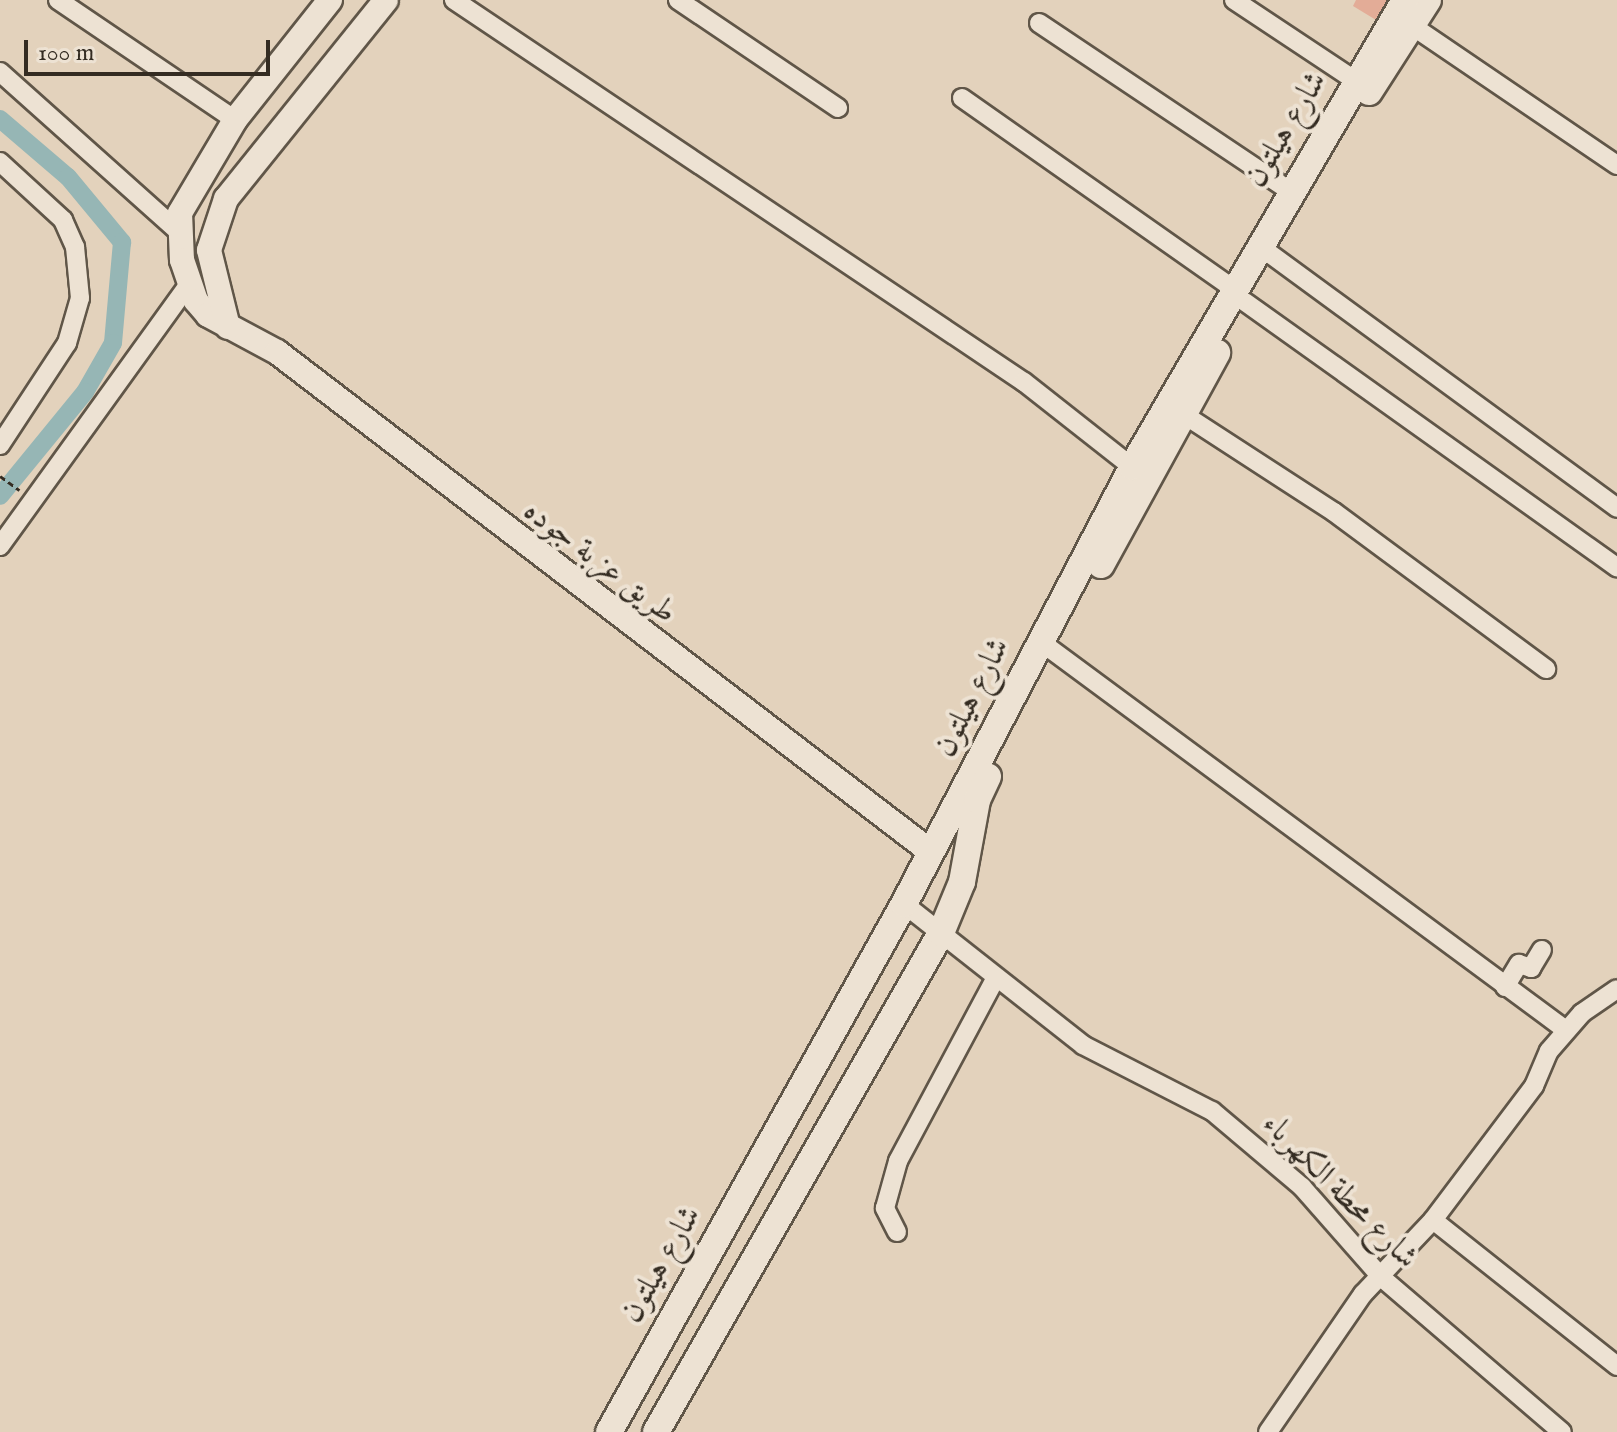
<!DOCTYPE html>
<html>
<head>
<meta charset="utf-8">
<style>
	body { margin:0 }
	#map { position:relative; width:1617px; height:1432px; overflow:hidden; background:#e3d2bc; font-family:"IM FELL English",Amiri,serif }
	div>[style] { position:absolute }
	.canal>* { height:18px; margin:-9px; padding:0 9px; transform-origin:9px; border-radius:9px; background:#96b6b5 }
	.building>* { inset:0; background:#e3ac97 }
	.path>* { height:3px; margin-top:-1.5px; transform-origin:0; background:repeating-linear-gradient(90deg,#342c22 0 6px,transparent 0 10px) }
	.roads { filter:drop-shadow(2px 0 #605648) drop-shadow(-2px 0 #605648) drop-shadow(0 2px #605648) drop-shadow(0 -2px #605648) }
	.minor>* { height:18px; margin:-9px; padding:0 9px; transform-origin:9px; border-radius:9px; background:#ede2d3 }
	.tertiary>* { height:24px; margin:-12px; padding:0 12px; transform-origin:12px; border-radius:12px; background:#ede2d3 }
	.secondary>* { height:26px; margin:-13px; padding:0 13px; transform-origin:13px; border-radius:13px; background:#ede2d3 }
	span { translate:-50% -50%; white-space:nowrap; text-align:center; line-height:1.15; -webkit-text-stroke:8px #ede2d3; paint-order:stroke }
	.street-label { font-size:32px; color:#342c22 }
	.scale { position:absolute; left:24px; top:40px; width:246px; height:36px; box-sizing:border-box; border:4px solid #342c22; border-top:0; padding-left:10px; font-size:24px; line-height:28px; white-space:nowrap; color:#342c22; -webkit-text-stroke:6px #ede2d3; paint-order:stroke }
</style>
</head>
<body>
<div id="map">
	<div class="canal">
		<div style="left:0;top:119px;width:89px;rotate:40.5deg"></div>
		<div style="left:68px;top:177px;width:85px;rotate:50.3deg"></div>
		<div style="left:122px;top:242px;width:101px;rotate:95.1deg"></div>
		<div style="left:113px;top:343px;width:56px;rotate:119.7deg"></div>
		<div style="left:85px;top:392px;width:134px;rotate:129.3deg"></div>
	</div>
	<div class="building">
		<div style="clip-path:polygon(1356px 0,1395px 0,1381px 23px,1353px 6px)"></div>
	</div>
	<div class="path">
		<div style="left:0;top:476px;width:24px;rotate:36deg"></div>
	</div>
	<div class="roads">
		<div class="minor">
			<div style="left:58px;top:0;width:214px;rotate:34.1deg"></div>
			<div style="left:454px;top:0;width:686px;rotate:33.83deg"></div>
			<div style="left:1024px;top:382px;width:137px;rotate:38.2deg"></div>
			<div style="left:678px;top:0;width:193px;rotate:34deg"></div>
			<div style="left:1234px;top:0;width:146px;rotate:33.6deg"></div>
			<div style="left:1405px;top:21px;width:256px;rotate:34.2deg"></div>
			<div style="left:1039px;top:23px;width:302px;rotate:33.8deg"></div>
			<div style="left:0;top:72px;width:239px;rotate:41.8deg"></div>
			<div style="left:962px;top:98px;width:330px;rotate:35.1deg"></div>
			<div style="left:0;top:162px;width:86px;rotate:42.6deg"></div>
			<div style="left:63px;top:220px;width:30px;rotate:66deg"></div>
			<div style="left:75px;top:247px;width:51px;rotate:84.4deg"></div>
			<div style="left:80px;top:298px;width:47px;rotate:106.1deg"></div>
			<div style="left:67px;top:343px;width:122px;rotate:123.3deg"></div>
			<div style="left:1258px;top:245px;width:445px;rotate:36.2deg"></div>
			<div style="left:1245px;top:302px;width:457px;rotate:35.5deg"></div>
			<div style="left:1183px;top:414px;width:180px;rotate:33deg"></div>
			<div style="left:1334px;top:512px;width:264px;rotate:36.5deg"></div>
			<div style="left:0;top:546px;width:324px;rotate:-54.2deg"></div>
			<div style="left:1041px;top:642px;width:653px;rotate:36.47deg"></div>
			<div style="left:904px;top:904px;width:228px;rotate:38.2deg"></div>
			<div style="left:1083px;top:1045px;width:145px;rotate:27.1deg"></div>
			<div style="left:1212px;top:1111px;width:118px;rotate:40.2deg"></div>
			<div style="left:1302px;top:1187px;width:120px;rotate:48.7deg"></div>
			<div style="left:1381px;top:1277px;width:238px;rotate:40.6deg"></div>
			<div style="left:1505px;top:987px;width:27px;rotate:-59deg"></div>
			<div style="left:1519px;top:964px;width:13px;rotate:18deg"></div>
			<div style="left:1531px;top:968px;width:21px;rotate:-59deg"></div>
			<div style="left:1433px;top:1220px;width:235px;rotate:38.4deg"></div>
			<div style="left:897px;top:1232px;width:27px;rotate:-117deg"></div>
			<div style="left:885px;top:1208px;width:49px;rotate:-74.5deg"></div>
			<div style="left:898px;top:1161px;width:206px;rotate:-61.9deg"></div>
			<div style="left:1268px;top:1432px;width:168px;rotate:-55.5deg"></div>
			<div style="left:1363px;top:1294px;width:102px;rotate:-46.6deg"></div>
			<div style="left:1433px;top:1220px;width:168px;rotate:-53deg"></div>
			<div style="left:1534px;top:1086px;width:38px;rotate:-67deg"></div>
			<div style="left:1549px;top:1051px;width:50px;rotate:-49deg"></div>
			<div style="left:1582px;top:1013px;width:42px;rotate:-34.4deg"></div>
		</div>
		<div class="tertiary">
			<div style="left:330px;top:0;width:153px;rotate:128.4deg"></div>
			<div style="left:235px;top:120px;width:108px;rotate:120.6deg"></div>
			<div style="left:180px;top:213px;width:47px;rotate:87.6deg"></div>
			<div style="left:182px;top:260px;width:43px;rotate:71.1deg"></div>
			<div style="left:196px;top:301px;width:18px;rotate:49deg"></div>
			<div style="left:208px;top:315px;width:78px;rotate:28.2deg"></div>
			<div style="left:277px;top:352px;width:823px;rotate:37.4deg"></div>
			<div style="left:228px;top:327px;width:79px;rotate:-103.9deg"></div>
			<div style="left:209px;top:250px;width:54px;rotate:-71.6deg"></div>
			<div style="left:226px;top:199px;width:255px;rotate:-51.2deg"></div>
		</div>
		<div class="secondary">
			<div style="left:1369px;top:92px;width:109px;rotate:-57.3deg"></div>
			<div style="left:1101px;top:565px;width:242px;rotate:-61.3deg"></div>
			<div style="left:609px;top:1432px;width:605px;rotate:-60.81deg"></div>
			<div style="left:904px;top:904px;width:493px;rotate:-62.4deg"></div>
			<div style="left:1132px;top:467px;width:541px;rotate:-59.69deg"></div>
			<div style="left:656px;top:1432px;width:575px;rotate:-60.27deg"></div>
			<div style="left:941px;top:933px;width:55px;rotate:-67.6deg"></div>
			<div style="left:962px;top:882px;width:83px;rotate:-79.6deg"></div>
			<div style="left:977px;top:800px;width:26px;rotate:-65deg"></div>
		</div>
	</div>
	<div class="street-label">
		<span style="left:1287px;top:130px;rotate:-59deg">شارع هيلتون</span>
		<span style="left:599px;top:563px;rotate:37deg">طريق عزبة جوده</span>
		<span style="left:973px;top:698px;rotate:-63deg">شارع هيلتون</span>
		<span style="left:1339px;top:1192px;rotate:45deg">شارع محطة الكهرباء</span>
		<span style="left:662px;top:1265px;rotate:-60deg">شارع هيلتون</span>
	</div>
	<div class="scale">100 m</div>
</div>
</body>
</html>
